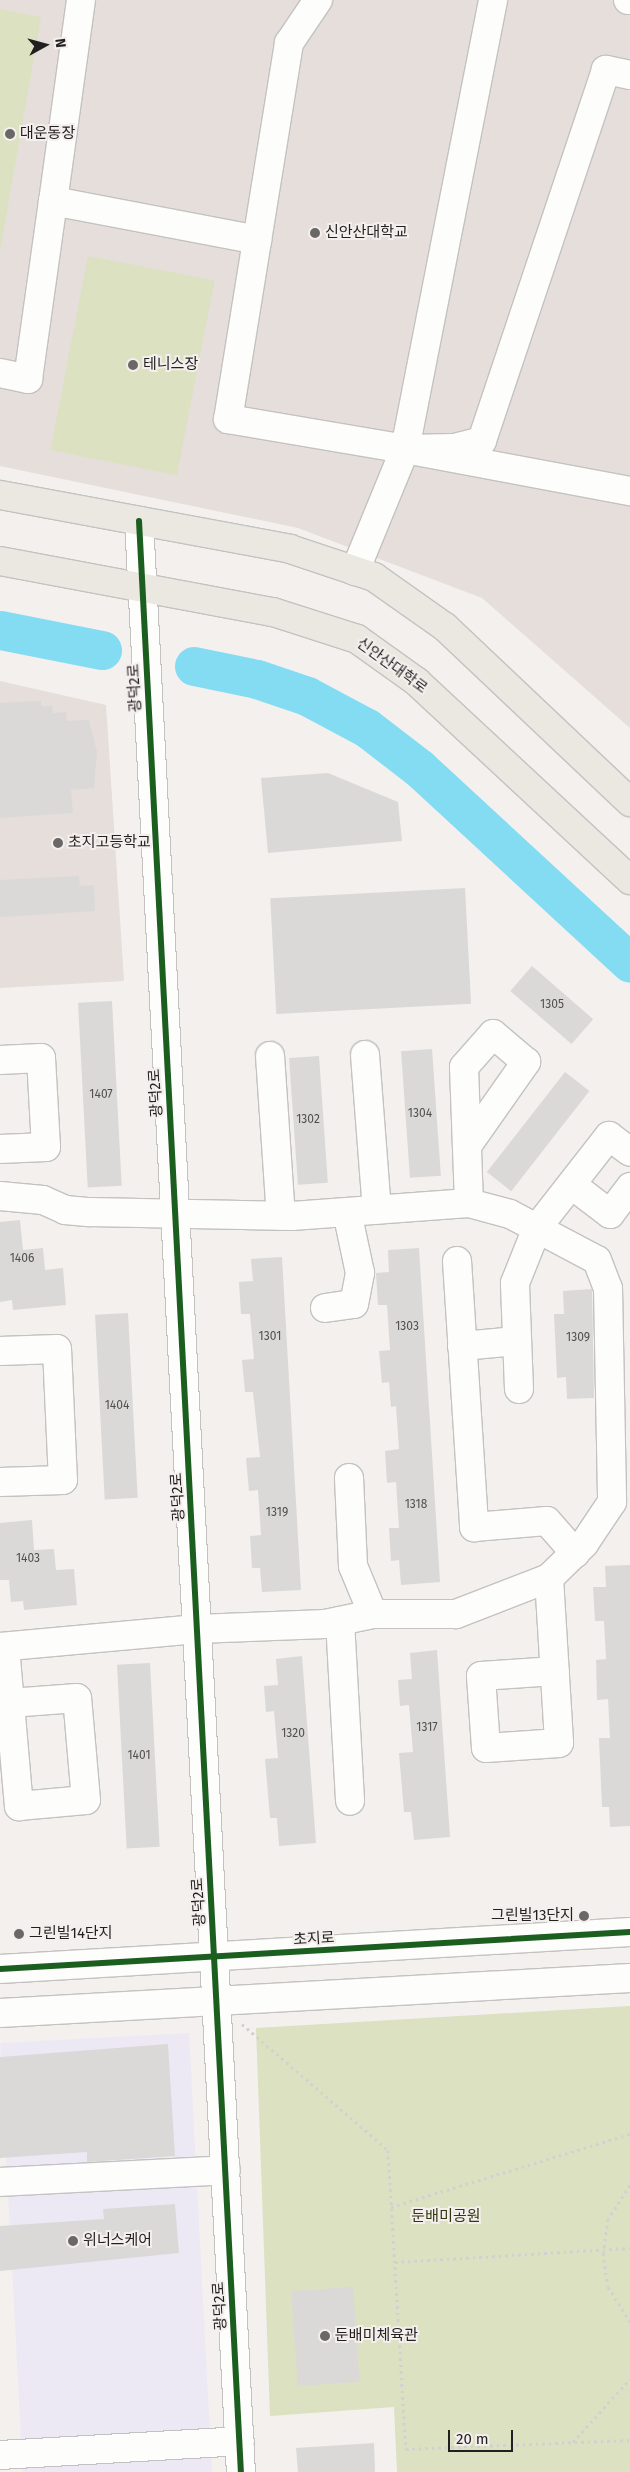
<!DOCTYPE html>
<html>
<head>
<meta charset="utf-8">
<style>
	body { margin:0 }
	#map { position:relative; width:630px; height:2472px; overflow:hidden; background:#f3f0ee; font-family:"Fira Sans","Noto Sans KR",sans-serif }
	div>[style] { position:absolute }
	.commercial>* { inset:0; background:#ede9f4; transform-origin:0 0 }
	.built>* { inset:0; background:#e5dedb }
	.green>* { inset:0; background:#dce1c1; transform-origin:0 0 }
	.river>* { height:39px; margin:-19.5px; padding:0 19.5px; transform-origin:19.5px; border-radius:19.5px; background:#84dcf3 }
	.building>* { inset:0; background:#dad9d8; transform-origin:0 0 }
	.path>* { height:3px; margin-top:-1.5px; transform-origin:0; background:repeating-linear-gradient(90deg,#d2d1d1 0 2.5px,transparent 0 6.5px) }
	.roads { filter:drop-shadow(1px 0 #c4c2c1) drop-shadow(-1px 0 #c4c2c1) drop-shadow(0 1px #c4c2c1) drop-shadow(0 -1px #c4c2c1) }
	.minor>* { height:28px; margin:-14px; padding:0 14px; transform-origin:14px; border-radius:14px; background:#fdfdfc }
	.major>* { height:28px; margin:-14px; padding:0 14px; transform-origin:14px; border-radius:14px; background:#eae8e1 }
	.cycleway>* { height:6px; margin:-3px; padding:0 3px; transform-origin:3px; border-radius:3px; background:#1b5e20 }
	.dots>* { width:14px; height:14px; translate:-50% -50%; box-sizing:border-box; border:2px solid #f4efed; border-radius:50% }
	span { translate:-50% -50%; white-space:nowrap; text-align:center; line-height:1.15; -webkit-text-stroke:4px #f4efed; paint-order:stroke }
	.number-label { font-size:12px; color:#51504f }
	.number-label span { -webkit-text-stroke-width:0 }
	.poi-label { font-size:15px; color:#211f1f }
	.left { translate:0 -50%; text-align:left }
	.right { translate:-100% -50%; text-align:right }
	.street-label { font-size:15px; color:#211f1f }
	.park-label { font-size:15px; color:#31370f }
	.north { position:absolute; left:20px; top:20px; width:50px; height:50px; -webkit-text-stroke:4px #f4efed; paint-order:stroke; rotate:83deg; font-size:14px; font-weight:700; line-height:20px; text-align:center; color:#211f1f }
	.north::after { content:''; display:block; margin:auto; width:18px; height:22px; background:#211f1f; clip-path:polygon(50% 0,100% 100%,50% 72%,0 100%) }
	.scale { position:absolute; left:448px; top:2430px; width:65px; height:22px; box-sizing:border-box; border:2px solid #211f1f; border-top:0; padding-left:6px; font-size:15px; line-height:18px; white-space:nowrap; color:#211f1f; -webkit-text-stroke:4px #f4efed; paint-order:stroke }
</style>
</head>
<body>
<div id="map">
	<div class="commercial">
		<div style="left:189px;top:2033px;width:440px;height:189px;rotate:87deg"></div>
	</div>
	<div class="built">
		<div style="clip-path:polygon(0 0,630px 0,630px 728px,482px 598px,298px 528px,0 466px)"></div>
		<div style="clip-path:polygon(0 681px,106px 705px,124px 981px,0 988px)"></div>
	</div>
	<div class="green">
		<div style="clip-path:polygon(0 9px,41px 17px,0 251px)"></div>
		<div style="left:88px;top:256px;width:129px;height:198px;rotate:11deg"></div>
		<div style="clip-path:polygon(630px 2006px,630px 2472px,397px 2472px,394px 2407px,270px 2416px,256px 2028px)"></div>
	</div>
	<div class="river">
		<div style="left:0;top:630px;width:104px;rotate:11.1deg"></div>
		<div style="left:194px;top:666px;width:64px;rotate:11.7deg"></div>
		<div style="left:257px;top:679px;width:53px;rotate:18.8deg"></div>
		<div style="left:307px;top:696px;width:68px;rotate:28.1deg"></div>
		<div style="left:367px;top:728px;width:66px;rotate:37.6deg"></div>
		<div style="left:419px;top:768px;width:287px;rotate:42.7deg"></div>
	</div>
	<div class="building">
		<div style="clip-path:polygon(41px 701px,41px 706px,52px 706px,53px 713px,66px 712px,67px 721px,89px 720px,97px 752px,94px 788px,71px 790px,73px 813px,0 818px,0 703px)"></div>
		<div style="clip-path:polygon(328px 773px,398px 802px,402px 841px,268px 853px,261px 778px)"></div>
		<div style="clip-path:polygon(79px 876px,80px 886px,94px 885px,95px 911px,0 917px,0 880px)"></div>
		<div style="left:465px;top:888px;width:116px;height:195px;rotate:87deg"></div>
		<div style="left:532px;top:966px;width:81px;height:33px;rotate:41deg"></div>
		<div style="left:112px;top:1001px;width:185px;height:34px;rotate:87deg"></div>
		<div style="left:432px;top:1049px;width:127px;height:31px;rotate:86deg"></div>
		<div style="left:319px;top:1056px;width:127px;height:30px;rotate:86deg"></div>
		<div style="left:565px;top:1072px;width:31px;height:127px;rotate:38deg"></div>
		<div style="clip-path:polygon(20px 1220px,23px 1250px,43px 1248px,45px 1270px,63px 1268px,66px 1305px,13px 1310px,12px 1300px,0 1302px,0 1222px)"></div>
		<div style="clip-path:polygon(419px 1248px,440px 1582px,401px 1585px,399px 1560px,391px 1561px,389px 1528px,399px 1528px,396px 1482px,387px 1483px,385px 1451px,399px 1449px,396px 1406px,391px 1407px,389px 1382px,382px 1383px,379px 1351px,390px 1350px,387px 1305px,378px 1305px,376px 1273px,389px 1272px,388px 1250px)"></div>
		<div style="clip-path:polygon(282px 1257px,301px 1590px,262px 1592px,260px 1568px,252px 1568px,250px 1536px,261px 1535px,258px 1490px,249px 1491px,246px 1458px,260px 1457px,253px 1392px,245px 1392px,242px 1360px,254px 1359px,250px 1314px,241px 1314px,239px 1282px,253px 1281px,251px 1259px)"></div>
		<div style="clip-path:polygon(592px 1289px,594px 1398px,567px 1399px,566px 1377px,557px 1378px,554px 1314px,564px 1314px,563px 1291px)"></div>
		<div style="left:128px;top:1313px;width:185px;height:33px;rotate:87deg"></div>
		<div style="clip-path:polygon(32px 1520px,34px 1550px,54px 1549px,56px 1570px,74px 1569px,77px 1605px,24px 1610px,23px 1601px,11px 1602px,9px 1580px,0 1580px,0 1523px)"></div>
		<div style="clip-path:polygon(630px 1565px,630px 1826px,610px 1827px,609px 1807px,602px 1807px,599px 1738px,610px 1738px,608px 1699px,597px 1700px,596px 1660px,606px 1659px,604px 1621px,595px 1621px,593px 1587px,606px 1587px,605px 1566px)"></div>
		<div style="clip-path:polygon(437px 1650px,450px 1837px,414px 1840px,411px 1812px,404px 1812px,399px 1753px,413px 1752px,409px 1705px,400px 1706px,398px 1680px,412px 1679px,410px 1653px)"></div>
		<div style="clip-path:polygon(302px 1656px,316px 1843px,279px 1846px,277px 1818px,270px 1818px,265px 1759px,278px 1758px,274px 1711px,266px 1712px,264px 1686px,278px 1685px,276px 1659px)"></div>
		<div style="left:150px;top:1663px;width:184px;height:33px;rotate:87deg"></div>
		<div style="clip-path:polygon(168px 2044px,175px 2156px,87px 2162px,87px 2152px,0 2158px,0 2057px)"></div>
		<div style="clip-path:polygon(175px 2204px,179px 2253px,0 2271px,0 2226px,104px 2219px,103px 2209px)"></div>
		<div style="left:353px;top:2287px;width:95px;height:62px;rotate:86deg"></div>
		<div style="clip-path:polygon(374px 2443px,375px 2472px,298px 2472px,296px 2448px)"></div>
	</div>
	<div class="path">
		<div style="left:242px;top:2024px;width:193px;rotate:40.8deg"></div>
		<div style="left:388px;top:2150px;width:300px;rotate:86.6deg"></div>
		<div style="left:406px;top:2449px;width:224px;rotate:-2.3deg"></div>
		<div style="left:630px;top:2185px;width:40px;rotate:122.9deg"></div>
		<div style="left:608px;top:2219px;width:34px;rotate:98deg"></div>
		<div style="left:603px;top:2253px;width:34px;rotate:82deg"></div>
		<div style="left:608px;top:2287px;width:41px;rotate:57.8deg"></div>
		<div style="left:391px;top:2207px;width:250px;rotate:-17deg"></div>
		<div style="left:395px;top:2262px;width:235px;rotate:-3.4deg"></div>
		<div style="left:573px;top:2442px;width:85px;rotate:-47.9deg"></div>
	</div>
	<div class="roads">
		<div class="minor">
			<div style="left:81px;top:0;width:203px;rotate:97.9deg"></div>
			<div style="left:53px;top:201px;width:208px;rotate:10.8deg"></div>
			<div style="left:318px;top:0;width:52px;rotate:124deg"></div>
			<div style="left:289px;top:43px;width:381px;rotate:99.2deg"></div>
			<div style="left:228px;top:419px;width:180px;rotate:9.6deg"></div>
			<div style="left:628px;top:0;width:2px"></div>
			<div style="left:630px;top:75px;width:25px;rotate:-168deg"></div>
			<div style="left:606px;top:70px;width:391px;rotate:108.5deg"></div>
			<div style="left:482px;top:441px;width:29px;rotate:166deg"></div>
			<div style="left:454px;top:448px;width:49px;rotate:178.8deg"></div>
			<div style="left:405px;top:449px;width:229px;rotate:10.6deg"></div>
			<div style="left:0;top:373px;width:29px;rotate:12deg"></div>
			<div style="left:28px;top:379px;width:180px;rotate:-82deg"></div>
			<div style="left:139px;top:521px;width:1954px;rotate:87.01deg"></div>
			<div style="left:355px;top:571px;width:132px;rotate:-67.7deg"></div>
			<div style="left:405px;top:449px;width:458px;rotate:-78.9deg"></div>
			<div style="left:365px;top:1055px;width:155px;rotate:85.6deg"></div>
			<div style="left:270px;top:1056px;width:160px;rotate:86.1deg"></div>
			<div style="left:0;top:1060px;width:41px;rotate:-2.8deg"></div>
			<div style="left:41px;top:1058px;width:89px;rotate:86.8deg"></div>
			<div style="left:46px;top:1147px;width:46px;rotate:177.5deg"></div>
			<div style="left:467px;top:1146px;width:103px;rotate:-54.9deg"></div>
			<div style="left:526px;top:1062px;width:43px;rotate:-139.7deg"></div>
			<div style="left:493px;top:1034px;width:44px;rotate:131.3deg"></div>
			<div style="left:464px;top:1067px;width:136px;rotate:87.9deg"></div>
			<div style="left:572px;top:1185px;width:48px;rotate:37.3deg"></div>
			<div style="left:610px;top:1214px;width:34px;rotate:-53deg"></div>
			<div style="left:0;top:1196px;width:43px;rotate:5.3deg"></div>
			<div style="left:43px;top:1200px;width:24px;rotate:24deg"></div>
			<div style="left:65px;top:1210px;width:25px;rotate:5deg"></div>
			<div style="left:90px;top:1212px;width:202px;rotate:1.1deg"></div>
			<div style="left:292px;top:1216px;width:177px;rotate:-4.2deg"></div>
			<div style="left:469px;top:1203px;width:42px;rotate:15deg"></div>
			<div style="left:510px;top:1214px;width:98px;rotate:27.9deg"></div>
			<div style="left:597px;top:1260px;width:30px;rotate:69deg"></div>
			<div style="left:608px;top:1288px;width:214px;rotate:88.9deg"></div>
			<div style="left:612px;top:1502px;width:50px;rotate:123.7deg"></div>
			<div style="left:584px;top:1544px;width:49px;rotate:135.8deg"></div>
			<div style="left:549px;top:1578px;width:100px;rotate:158.8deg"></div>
			<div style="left:456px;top:1614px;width:83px;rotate:180deg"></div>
			<div style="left:373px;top:1614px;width:49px;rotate:168.2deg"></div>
			<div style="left:325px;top:1624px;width:128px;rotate:177.8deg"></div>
			<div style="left:197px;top:1629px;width:198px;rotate:174.8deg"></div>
			<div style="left:457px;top:1261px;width:267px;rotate:86.3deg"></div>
			<div style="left:474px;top:1527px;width:73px;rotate:-4.7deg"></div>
			<div style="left:547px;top:1521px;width:43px;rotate:48.8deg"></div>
			<div style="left:325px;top:1308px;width:29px;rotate:-8deg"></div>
			<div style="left:354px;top:1304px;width:32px;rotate:-79deg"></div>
			<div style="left:360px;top:1273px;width:62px;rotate:-102deg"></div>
			<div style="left:462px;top:1346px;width:55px;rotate:-5.2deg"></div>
			<div style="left:0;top:1351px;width:57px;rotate:-2deg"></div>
			<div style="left:57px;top:1349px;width:131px;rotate:87.4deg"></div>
			<div style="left:63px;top:1480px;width:63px;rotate:178.2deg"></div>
			<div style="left:519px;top:1389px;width:106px;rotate:-92.2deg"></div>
			<div style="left:515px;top:1283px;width:59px;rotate:-68.2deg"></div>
			<div style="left:537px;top:1228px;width:117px;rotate:-52deg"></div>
			<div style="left:609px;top:1136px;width:26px;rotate:37deg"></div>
			<div style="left:349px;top:1478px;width:88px;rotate:87.4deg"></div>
			<div style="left:353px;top:1566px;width:52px;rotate:67.4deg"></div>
			<div style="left:549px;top:1578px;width:165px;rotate:86.5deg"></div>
			<div style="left:559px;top:1743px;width:73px;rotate:176.1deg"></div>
			<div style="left:486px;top:1748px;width:72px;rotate:-94deg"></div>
			<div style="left:481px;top:1676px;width:74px;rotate:-3.9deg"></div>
			<div style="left:340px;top:1621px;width:180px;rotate:86.8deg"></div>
			<div style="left:5px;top:1647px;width:160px;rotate:85deg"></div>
			<div style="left:19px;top:1806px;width:67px;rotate:-5.1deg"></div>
			<div style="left:86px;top:1800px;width:102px;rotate:-95deg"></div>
			<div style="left:77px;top:1698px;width:67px;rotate:175.7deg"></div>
			<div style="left:0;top:1969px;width:631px;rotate:-3.36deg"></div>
			<div style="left:0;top:2013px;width:631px;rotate:-3.18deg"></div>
			<div style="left:0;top:2182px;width:226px;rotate:-3deg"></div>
			<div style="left:0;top:2455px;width:240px;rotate:-3.3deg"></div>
		</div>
		<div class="major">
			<div style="left:0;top:495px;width:295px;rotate:10.5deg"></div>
			<div style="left:290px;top:549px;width:89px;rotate:18.4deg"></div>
			<div style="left:374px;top:577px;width:87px;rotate:35.2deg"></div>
			<div style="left:445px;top:627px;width:255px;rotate:43.4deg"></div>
			<div style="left:0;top:561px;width:278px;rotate:10.6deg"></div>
			<div style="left:273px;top:612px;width:88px;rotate:17.8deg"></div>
			<div style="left:357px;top:639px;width:74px;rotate:35.6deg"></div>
			<div style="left:417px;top:682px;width:291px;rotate:42.9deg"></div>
		</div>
	</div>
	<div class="cycleway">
		<div style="left:139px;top:521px;width:1954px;rotate:87.01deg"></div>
		<div style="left:0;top:1969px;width:631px;rotate:-3.36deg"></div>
	</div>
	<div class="dots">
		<div style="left:10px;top:134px;background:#6a6867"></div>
		<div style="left:315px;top:233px;background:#6a6867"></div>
		<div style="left:133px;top:365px;background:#6a6867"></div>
		<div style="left:58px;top:843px;background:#6a6867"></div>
		<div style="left:584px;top:1916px;background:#6a6867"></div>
		<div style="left:19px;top:1934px;background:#6a6867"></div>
		<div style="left:73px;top:2241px;background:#6a6867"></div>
		<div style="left:325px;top:2336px;background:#6a6867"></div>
	</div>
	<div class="number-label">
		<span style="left:552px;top:1005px">1305</span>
		<span style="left:101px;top:1095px">1407</span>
		<span style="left:420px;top:1114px">1304</span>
		<span style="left:308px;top:1120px">1302</span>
		<span style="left:22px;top:1259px">1406</span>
		<span style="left:407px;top:1327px">1303</span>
		<span style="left:270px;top:1337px">1301</span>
		<span style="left:578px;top:1338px">1309</span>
		<span style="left:117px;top:1406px">1404</span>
		<span style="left:416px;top:1505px">1318</span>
		<span style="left:277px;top:1513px">1319</span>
		<span style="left:28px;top:1559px">1403</span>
		<span style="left:427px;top:1728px">1317</span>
		<span style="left:293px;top:1734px">1320</span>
		<span style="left:139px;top:1756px">1401</span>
	</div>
	<div class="poi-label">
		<span class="left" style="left:20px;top:134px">대운동장</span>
		<span class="left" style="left:325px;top:233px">신안산대학교</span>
		<span class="left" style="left:143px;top:365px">테니스장</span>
		<span class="left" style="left:68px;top:843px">초지고등학교</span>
		<span class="right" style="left:574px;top:1916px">그린빌13단지</span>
		<span class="left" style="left:29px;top:1934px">그린빌14단지</span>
		<span class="left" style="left:83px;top:2241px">위너스케어</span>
		<span class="left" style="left:335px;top:2336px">둔배미체육관</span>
	</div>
	<div class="street-label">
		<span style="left:392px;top:666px;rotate:36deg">신안산대학로</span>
		<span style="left:135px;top:688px;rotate:-93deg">광덕2로</span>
		<span style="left:156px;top:1093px;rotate:-93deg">광덕2로</span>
		<span style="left:178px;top:1497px;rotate:-93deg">광덕2로</span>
		<span style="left:199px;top:1902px;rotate:-93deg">광덕2로</span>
		<span style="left:314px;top:1939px;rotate:-3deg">초지로</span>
		<span style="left:220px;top:2306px;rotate:-93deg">광덕2로</span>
	</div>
	<div class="park-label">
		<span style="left:446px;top:2217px">둔배미공원</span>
	</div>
	<div class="north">N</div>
	<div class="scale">20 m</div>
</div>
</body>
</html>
